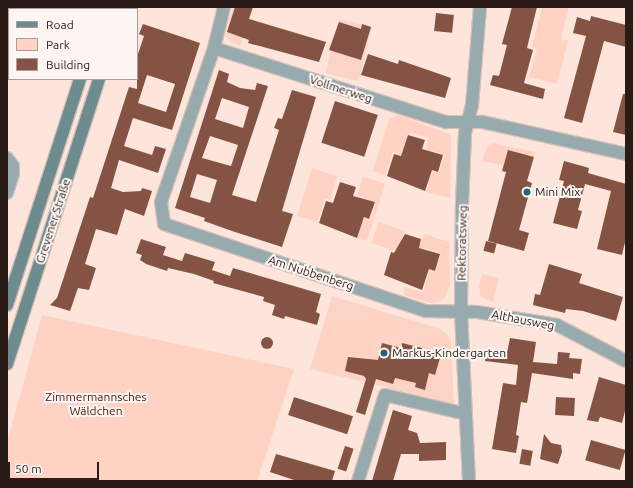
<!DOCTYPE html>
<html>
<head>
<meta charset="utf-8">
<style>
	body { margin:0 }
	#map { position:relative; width:633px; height:488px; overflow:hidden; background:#fde5dc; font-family:Ubuntu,sans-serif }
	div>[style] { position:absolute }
	.built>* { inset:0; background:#fbd4c7; transform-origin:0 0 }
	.green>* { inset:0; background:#ffd2c3; transform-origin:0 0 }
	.building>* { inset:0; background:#845343; transform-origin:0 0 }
	.round { border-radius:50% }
	.roads { filter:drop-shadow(1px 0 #d7c1b8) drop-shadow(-1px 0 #d7c1b8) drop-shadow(0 1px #d7c1b8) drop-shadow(0 -1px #d7c1b8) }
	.street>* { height:12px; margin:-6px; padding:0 6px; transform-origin:6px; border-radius:6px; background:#97aaae }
	.secondary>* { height:12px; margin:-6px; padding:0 6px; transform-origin:6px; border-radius:6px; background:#6e8b90 }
	.dots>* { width:11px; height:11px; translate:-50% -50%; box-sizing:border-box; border:2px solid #fef6f3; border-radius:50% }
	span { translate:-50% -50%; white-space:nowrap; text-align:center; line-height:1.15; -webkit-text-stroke:4px #fef6f3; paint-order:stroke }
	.street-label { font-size:12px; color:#291b16 }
	.poi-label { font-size:12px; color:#291b16 }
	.left { translate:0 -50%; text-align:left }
	.park-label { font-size:12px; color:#491806 }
	.frame { position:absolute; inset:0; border:8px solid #291b16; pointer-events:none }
	.legend { position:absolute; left:8px; top:8px; width:130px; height:72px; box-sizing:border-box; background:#fef6f3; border:1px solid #a99e9b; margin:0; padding:5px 7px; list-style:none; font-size:12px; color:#291b16 }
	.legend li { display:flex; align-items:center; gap:8px; height:20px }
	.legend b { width:20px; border:1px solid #a99e9b }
	.scale { position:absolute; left:8px; top:462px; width:91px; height:18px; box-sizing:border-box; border:2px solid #291b16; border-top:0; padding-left:5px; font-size:12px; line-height:14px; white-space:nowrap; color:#291b16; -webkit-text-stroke:3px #fef6f3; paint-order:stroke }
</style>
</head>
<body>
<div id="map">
	<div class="built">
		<div style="clip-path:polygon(233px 7px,253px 7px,240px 46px,231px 43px,225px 34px)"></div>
		<div style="left:339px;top:19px;width:34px;height:56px;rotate:14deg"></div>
		<div style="clip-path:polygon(332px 296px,441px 329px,448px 335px,451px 344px,454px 404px,310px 369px)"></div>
	</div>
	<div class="green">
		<div style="clip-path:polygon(542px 7px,569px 7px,561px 39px,568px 41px,557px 84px,529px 77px,537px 49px,532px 47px)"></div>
		<div style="clip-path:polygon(399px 115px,451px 135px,450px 198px,426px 192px,432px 171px,439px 173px,445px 155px,426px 149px,429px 138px,409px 132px,401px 155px,393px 152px,385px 175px,373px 171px,389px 119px)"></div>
		<div style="clip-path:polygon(493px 143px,535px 152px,534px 157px,508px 150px,503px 165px,482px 161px,487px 146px)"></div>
		<div style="clip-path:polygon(312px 168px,337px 176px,330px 200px,325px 198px,317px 222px,297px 216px)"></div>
		<div style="clip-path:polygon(363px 176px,385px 184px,367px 241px,357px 238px,364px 218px,371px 220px,376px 202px,357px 196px)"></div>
		<div style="left:379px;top:222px;width:27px;height:22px;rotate:20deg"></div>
		<div style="clip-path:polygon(424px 234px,449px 242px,450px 285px,444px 299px,438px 302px,430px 303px,404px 295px,405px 287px,423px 292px,430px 270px,436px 272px,441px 253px,419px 247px)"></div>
		<div style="clip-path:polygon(482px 274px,499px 278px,493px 302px,481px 297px,479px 287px)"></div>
		<div style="clip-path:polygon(362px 308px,390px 316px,390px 320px,403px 323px,402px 327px,407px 330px,418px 333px,419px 329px,445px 335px,449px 345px,451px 366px,442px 364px,445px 355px,440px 354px,440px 350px,382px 333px,374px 340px,371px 353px,366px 352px,364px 361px,348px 357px,345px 371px,365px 376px,364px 379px,313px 366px,330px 314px,334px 318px,355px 323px,358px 317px,364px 320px,368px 314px)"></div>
		<div style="clip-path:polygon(42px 315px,294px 369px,257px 481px,7px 481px,7px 443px)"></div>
		<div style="clip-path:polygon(395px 378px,416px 383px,415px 387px,396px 385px,393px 384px)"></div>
	</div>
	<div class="building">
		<div style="clip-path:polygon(235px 7px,253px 7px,249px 19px,326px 42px,319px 62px,248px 43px,249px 40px,227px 32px)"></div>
		<div style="clip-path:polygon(512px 7px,537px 7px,527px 48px,533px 50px,524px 83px,545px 89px,543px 99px,490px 85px,493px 75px,499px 76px,507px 45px,502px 44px)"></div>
		<div style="left:436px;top:13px;width:18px;height:18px;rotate:6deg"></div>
		<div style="clip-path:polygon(591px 16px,626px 25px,626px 47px,604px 41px,582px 123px,564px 118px,586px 36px,573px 33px,577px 17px,590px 21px)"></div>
		<div style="clip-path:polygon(339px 22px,361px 29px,362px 24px,371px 27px,361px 60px,329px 50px)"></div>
		<div style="clip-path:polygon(evenodd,143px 24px,200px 43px,172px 130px,133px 118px,124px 146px,152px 155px,155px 146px,166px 149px,158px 173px,119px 160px,111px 188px,123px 192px,141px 191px,142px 188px,152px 191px,144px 216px,125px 209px,117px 235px,96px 229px,85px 264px,96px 268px,89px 290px,78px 288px,70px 311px,50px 305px,57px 298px,90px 197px,93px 198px,129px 87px,137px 89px,137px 57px,144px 36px,139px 34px,143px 24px,147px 75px,175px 84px,166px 112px,138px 103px,147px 75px)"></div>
		<div style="clip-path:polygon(368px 54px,398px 64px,399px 60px,451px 78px,445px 98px,361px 75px)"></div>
		<div style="clip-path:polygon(evenodd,219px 70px,229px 74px,227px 82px,240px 88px,255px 90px,257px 83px,268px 86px,232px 195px,256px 202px,279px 130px,274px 128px,278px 118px,282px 119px,292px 90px,316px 97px,282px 211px,293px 214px,282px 247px,232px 231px,204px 221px,205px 218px,175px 208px,219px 70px,222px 98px,249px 107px,243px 128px,215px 119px,222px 98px,219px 70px,210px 136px,238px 145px,231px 166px,202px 158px,210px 136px,219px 70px,197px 174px,217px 180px,210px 203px,190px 197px,197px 174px)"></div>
		<div style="clip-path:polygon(623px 94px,626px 94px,626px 135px,613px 132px)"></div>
		<div style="left:335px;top:101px;width:45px;height:44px;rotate:18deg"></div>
		<div style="clip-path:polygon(408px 135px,425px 140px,422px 149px,443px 155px,438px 172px,432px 170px,425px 191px,387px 176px,394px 154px,401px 156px)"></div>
		<div style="clip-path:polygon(508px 150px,534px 157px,527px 181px,532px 183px,519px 230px,529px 233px,524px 251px,488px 241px,506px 172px,502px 171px)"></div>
		<div style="clip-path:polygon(564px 161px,589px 168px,588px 173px,626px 184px,626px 238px,622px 255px,597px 249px,611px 191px,585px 184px,578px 210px,582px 211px,577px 229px,553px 223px,564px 181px,559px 180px)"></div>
		<div style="clip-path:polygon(340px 182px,356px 187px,353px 196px,375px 202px,369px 219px,364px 217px,357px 238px,319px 223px,326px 201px,333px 203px)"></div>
		<div style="clip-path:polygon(405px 234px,421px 239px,419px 248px,440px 254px,435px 271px,429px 269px,422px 290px,384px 275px,391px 252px,394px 253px)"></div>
		<div style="clip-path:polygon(141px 239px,166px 247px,163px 255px,182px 261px,185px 253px,215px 262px,212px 270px,230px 276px,233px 268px,321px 294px,316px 312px,320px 314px,317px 325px,285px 316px,284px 319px,272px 315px,275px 305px,263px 301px,264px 297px,213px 283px,214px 281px,194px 274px,168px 268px,167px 271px,146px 264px,140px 260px,142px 255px,136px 253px)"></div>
		<div style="left:486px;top:241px;width:11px;height:10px;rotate:15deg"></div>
		<div style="clip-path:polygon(549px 264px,582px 274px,579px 283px,623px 297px,616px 321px,583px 311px,566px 309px,565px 313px,533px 305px,535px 294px,540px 295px)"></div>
		<div class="round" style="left:261px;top:337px;width:12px;height:12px"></div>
		<div style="clip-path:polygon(510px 338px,536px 342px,533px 362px,557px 364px,558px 352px,570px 353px,569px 358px,582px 359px,580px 374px,573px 373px,573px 379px,532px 373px,527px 403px,521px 402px,516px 435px,519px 436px,516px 453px,492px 449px,503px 383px,516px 385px,518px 365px,485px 361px,486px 350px,507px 353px)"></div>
		<div style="clip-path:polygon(382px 343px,401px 348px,402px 343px,422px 348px,421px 353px,440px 358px,435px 375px,429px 373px,425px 390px,415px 387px,416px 383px,395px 378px,393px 384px,376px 379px,365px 415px,356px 412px,366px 379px,364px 376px,345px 371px,348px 357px,378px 360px)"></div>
		<div style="clip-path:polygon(599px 377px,626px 385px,626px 407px,622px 423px,600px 417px,598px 422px,587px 420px)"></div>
		<div style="left:294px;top:397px;width:62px;height:19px;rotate:18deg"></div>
		<div style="left:556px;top:397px;width:19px;height:18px;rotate:3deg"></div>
		<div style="clip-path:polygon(393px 410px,412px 416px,408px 430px,417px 433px,420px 443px,446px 442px,446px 460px,419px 461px,419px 454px,401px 454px,393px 481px,372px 481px)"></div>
		<div style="clip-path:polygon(544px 434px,551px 443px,561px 445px,562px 452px,558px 464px,540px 459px)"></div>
		<div style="left:591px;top:440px;width:36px;height:21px;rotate:16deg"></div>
		<div style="left:345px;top:446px;width:9px;height:24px;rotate:18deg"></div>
		<div style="left:522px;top:449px;width:11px;height:15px;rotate:10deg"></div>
		<div style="clip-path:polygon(276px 454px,335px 471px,332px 481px,297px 481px,270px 472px)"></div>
	</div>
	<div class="roads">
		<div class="street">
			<div style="left:224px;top:7px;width:42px;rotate:103.7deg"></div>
			<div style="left:214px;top:48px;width:163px;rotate:109deg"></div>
			<div style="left:161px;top:202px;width:22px;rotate:82deg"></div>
			<div style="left:164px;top:224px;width:276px;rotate:18.4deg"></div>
			<div style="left:426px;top:311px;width:51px;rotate:1.1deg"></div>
			<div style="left:477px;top:312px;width:81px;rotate:9.2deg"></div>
			<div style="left:557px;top:325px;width:78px;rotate:27.6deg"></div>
			<div style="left:214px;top:48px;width:244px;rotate:17.7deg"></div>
			<div style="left:446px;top:122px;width:36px"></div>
			<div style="left:482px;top:122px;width:148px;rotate:12.5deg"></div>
			<div style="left:7px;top:158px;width:10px;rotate:53deg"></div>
			<div style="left:13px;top:166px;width:8px;rotate:90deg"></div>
			<div style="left:13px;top:174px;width:20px;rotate:108deg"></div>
			<div style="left:358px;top:481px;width:90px;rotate:-72.6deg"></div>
			<div style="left:385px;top:395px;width:83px;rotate:13.2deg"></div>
			<div style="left:469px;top:481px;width:170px;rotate:-92.7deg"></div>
			<div style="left:461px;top:311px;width:106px;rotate:-89.5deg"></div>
			<div style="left:462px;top:205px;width:72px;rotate:-87.6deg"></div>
			<div style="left:465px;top:133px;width:29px;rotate:-76deg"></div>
			<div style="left:472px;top:105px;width:98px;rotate:-85.3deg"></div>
		</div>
		<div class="secondary">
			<div style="left:102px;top:9px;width:2px;rotate:-63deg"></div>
			<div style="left:121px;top:9px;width:2px;rotate:-90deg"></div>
			<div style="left:7px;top:305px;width:237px;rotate:-72.1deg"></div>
			<div style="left:7px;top:364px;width:299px;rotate:-72.1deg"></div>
		</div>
	</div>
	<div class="dots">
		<div style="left:527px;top:192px;background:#1f6875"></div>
		<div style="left:384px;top:353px;background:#1f6875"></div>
	</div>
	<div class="street-label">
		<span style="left:341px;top:89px;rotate:18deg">Vollmerweg</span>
		<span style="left:53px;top:221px;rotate:-72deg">Grevener Straße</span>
		<span style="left:462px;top:243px;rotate:-89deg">Rektoratsweg</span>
		<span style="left:311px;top:273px;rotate:18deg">Am Nubbenberg</span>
		<span style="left:523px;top:320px;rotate:11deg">Althausweg</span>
	</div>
	<div class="poi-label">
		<span class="left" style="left:535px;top:192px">Mini Mix</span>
		<span class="left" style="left:392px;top:353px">Markus-Kindergarten</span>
	</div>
	<div class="park-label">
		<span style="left:96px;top:404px">Zimmermannsches<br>Wäldchen</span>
	</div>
	<div class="frame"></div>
	<ul class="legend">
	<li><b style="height:5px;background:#6e8b90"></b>Road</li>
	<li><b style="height:11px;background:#ffd2c3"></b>Park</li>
	<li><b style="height:11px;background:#845343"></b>Building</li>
	</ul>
	<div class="scale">50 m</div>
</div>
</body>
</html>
